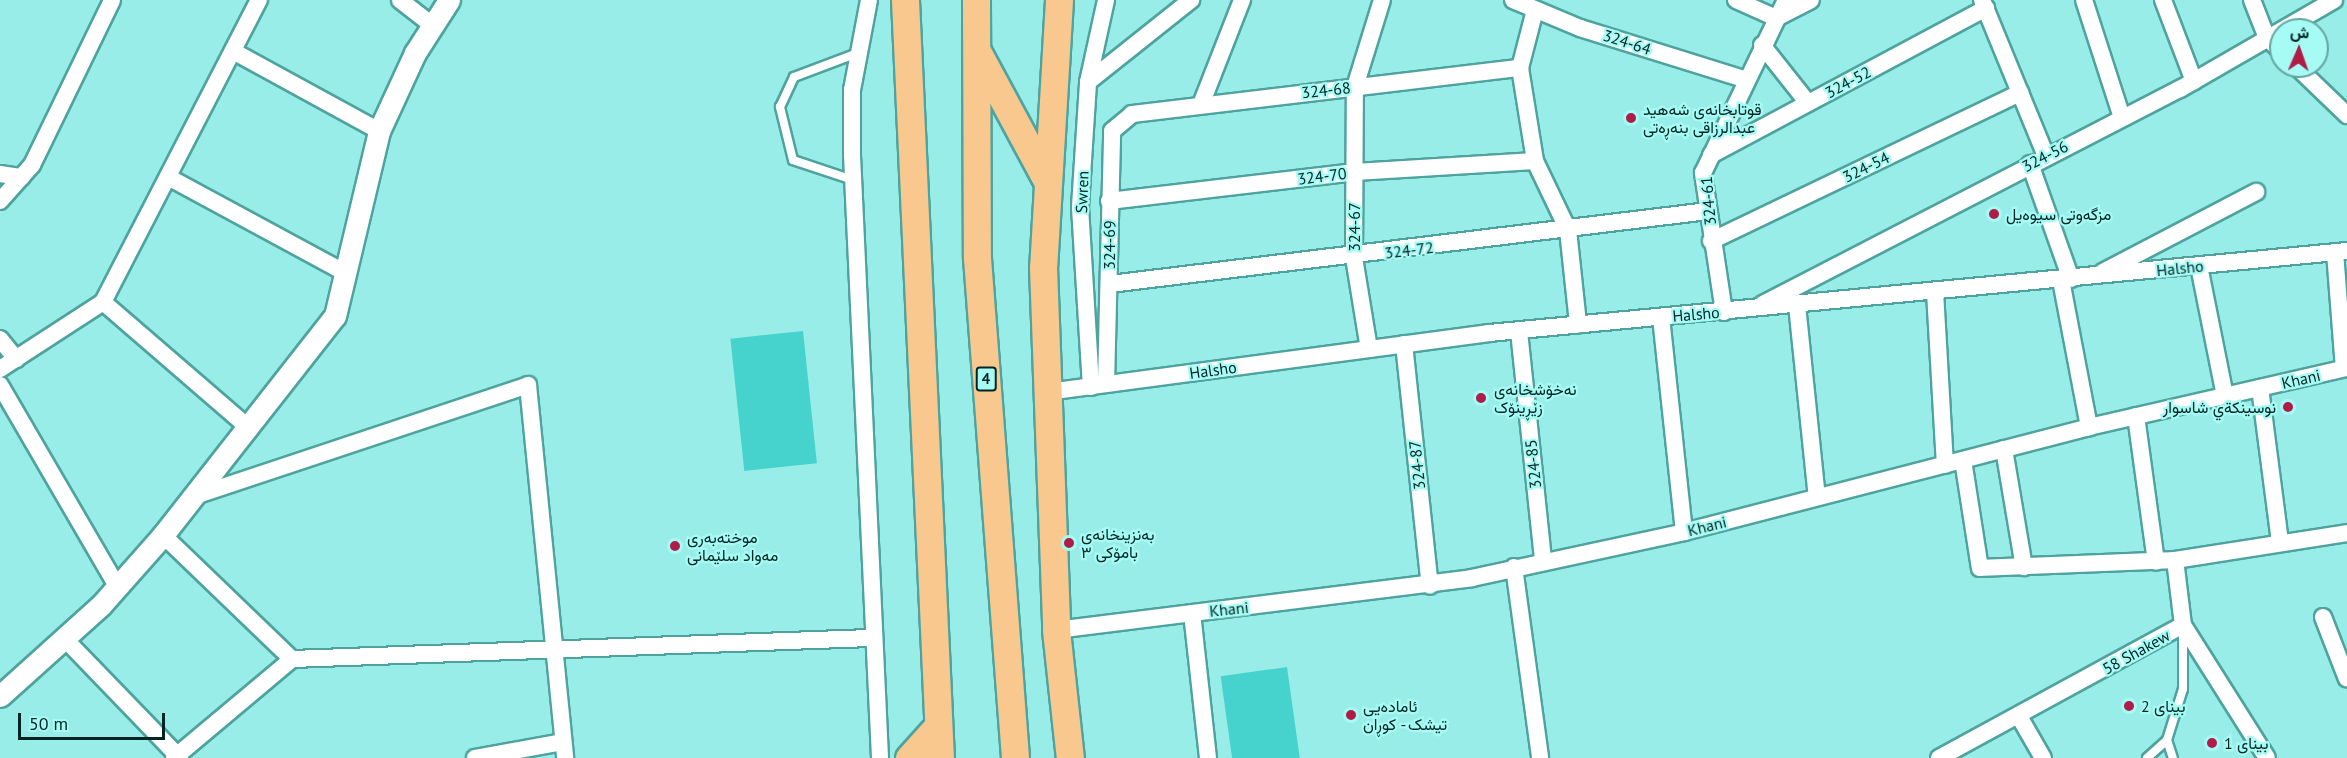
<!DOCTYPE html>
<html>
<head>
<meta charset="utf-8">
<style>
	body { margin:0 }
	#map { position:relative; width:2347px; height:758px; overflow:hidden; background:#99ede8; font-family:"PT Sans",Vazirmatn,sans-serif }
	div>[style] { position:absolute }
	.green>* { inset:0; background:#47d3cd; transform-origin:0 0 }
	.roads { filter:drop-shadow(2px 0 #4ea39e) drop-shadow(-2px 0 #4ea39e) drop-shadow(0 2px #4ea39e) drop-shadow(0 -2px #4ea39e) }
	.service>* { height:8px; margin:-4px; padding:0 4px; transform-origin:4px; border-radius:4px; background:#fff }
	.minor>* { height:16px; margin:-8px; padding:0 8px; transform-origin:8px; border-radius:8px; background:#fff }
	.tertiary>* { height:21px; margin:-10.5px; padding:0 10.5px; transform-origin:10.5px; border-radius:10.5px; background:#fff }
	.trunk>* { height:27px; margin:-13.5px; padding:0 13.5px; transform-origin:13.5px; border-radius:13.5px; background:#f8c88f }
	.dots>* { width:16px; height:16px; translate:-50% -50%; box-sizing:border-box; border:3px solid #a6fbf5; border-radius:50% }
	span { translate:-50% -50%; white-space:nowrap; text-align:center; line-height:1.15; -webkit-text-stroke:4.5px #a6fbf5; paint-order:stroke }
	.shield-label span { padding:2px 4px; background:#a6fbf5; border:2px solid; border-radius:4px; -webkit-text-stroke-width:0 }
	.shield-label { font-size:15px; color:#002524; font-weight:700 }
	.street-label { font-size:16px; color:#002524 }
	.poi-label { font-size:16px; color:#002524 }
	.left { translate:0 -50%; text-align:left }
	.right { translate:-100% -50%; text-align:right }
	.north { position:absolute; left:2269px; top:18px; width:60px; height:60px; box-sizing:border-box; background:#a6fbf5; border:2px solid #64a5a1; border-radius:50%; rotate:2deg; font-size:16px; font-weight:700; line-height:24px; text-align:center; color:#002524 }
	.north::after { content:''; display:block; margin:auto; width:21px; height:27px; background:#af1c48; clip-path:polygon(50% 0,100% 100%,50% 72%,0 100%) }
	.scale { position:absolute; left:18px; top:713px; width:147px; height:27px; box-sizing:border-box; border:3px solid #002524; border-top:0; padding-left:8px; font-size:18px; line-height:21px; white-space:nowrap; color:#002524; -webkit-text-stroke:4px #a6fbf5; paint-order:stroke }
</style>
</head>
<body>
<div id="map">
	<div class="green">
		<div style="left:803px;top:331px;width:133px;height:73px;rotate:84deg"></div>
		<div style="left:1287px;top:667px;width:92px;height:67px;rotate:82deg"></div>
	</div>
	<div class="roads">
		<div class="service">
			<div style="left:853px;top:180px;width:63px;rotate:-161.6deg"></div>
			<div style="left:793px;top:160px;width:55px;rotate:-103.8deg"></div>
			<div style="left:780px;top:107px;width:33px;rotate:-65deg"></div>
			<div style="left:794px;top:77px;width:68px;rotate:-20.6deg"></div>
			<div style="left:2167px;top:740px;width:19px;rotate:72deg"></div>
			<div style="left:2147px;top:758px;width:27px;rotate:-42deg"></div>
			<div style="left:2167px;top:740px;width:53px;rotate:-72.6deg"></div>
			<div style="left:2183px;top:689px;width:59px;rotate:-90deg"></div>
		</div>
		<div class="minor">
			<div style="left:400px;top:0;width:41px;rotate:38deg"></div>
			<div style="left:869px;top:0;width:92px;rotate:100.7deg"></div>
			<div style="left:852px;top:90px;width:65px;rotate:90deg"></div>
			<div style="left:852px;top:155px;width:604px;rotate:87.34deg"></div>
			<div style="left:1513px;top:0;width:73px;rotate:22.7deg"></div>
			<div style="left:1580px;top:28px;width:172px;rotate:17.3deg"></div>
			<div style="left:1736px;top:0;width:44px;rotate:24.2deg"></div>
			<div style="left:1776px;top:18px;width:39px;rotate:-27deg"></div>
			<div style="left:1982px;top:0;width:169px;rotate:67.7deg"></div>
			<div style="left:2084px;top:0;width:124px;rotate:72.1deg"></div>
			<div style="left:2163px;top:0;width:87px;rotate:69.1deg"></div>
			<div style="left:2252px;top:0;width:41px;rotate:68.5deg"></div>
			<div style="left:2267px;top:38px;width:19px;rotate:43deg"></div>
			<div style="left:1535px;top:10px;width:60px;rotate:104.5deg"></div>
			<div style="left:1520px;top:68px;width:94px;rotate:80.8deg"></div>
			<div style="left:1535px;top:161px;width:76px;rotate:64.4deg"></div>
			<div style="left:1568px;top:230px;width:95px;rotate:83.9deg"></div>
			<div style="left:1762px;top:45px;width:74px;rotate:51.6deg"></div>
			<div style="left:233px;top:51px;width:166px;rotate:28.7deg"></div>
			<div style="left:2296px;top:66px;width:71px;rotate:43.9deg"></div>
			<div style="left:1088px;top:82px;width:132px;rotate:-38.5deg"></div>
			<div style="left:1202px;top:102px;width:110px;rotate:-68.6deg"></div>
			<div style="left:1711px;top:155px;width:312px;rotate:-28.1deg"></div>
			<div style="left:2030px;top:164px;width:122px;rotate:70.4deg"></div>
			<div style="left:0;top:174px;width:22px;rotate:8deg"></div>
			<div style="left:170px;top:178px;width:198px;rotate:28.4deg"></div>
			<div style="left:0;top:201px;width:48px;rotate:-48.4deg"></div>
			<div style="left:32px;top:165px;width:183px;rotate:-64.1deg"></div>
			<div style="left:1109px;top:201px;width:248px;rotate:-6.7deg"></div>
			<div style="left:1355px;top:172px;width:180px;rotate:-3.5deg"></div>
			<div style="left:1711px;top:241px;width:343px;rotate:-25.6deg"></div>
			<div style="left:2335px;top:252px;width:116px;rotate:85.6deg"></div>
			<div style="left:2199px;top:266px;width:133px;rotate:78.7deg"></div>
			<div style="left:2103px;top:272px;width:173px;rotate:-27.6deg"></div>
			<div style="left:2061px;top:280px;width:150px;rotate:79.2deg"></div>
			<div style="left:1110px;top:284px;width:602px;rotate:-6.96deg"></div>
			<div style="left:1935px;top:292px;width:173px;rotate:86.7deg"></div>
			<div style="left:103px;top:302px;width:193px;rotate:40.8deg"></div>
			<div style="left:1763px;top:304px;width:469px;rotate:-27.3deg"></div>
			<div style="left:2180px;top:89px;width:178px;rotate:-30deg"></div>
			<div style="left:1797px;top:305px;width:193px;rotate:84.1deg"></div>
			<div style="left:1724px;top:312px;width:141px;rotate:-98.6deg"></div>
			<div style="left:1703px;top:173px;width:192px;rotate:-64.4deg"></div>
			<div style="left:1661px;top:317px;width:216px;rotate:83.9deg"></div>
			<div style="left:1519px;top:331px;width:231px;rotate:84deg"></div>
			<div style="left:0;top:339px;width:26px;rotate:51deg"></div>
			<div style="left:1404px;top:344px;width:243px;rotate:83.9deg"></div>
			<div style="left:1369px;top:349px;width:93px;rotate:-99.3deg"></div>
			<div style="left:1354px;top:257px;width:170px;rotate:-89.7deg"></div>
			<div style="left:1355px;top:87px;width:91px;rotate:-72.8deg"></div>
			<div style="left:0;top:369px;width:123px;rotate:-33deg"></div>
			<div style="left:103px;top:302px;width:340px;rotate:-62.7deg"></div>
			<div style="left:1106px;top:384px;width:253px;rotate:-88.6deg"></div>
			<div style="left:1112px;top:131px;width:26px;rotate:-40deg"></div>
			<div style="left:1132px;top:114px;width:391px;rotate:-6.8deg"></div>
			<div style="left:0;top:385px;width:233px;rotate:59.8deg"></div>
			<div style="left:1091px;top:387px;width:180px;rotate:-93.5deg"></div>
			<div style="left:1080px;top:207px;width:125px;rotate:-86.3deg"></div>
			<div style="left:1088px;top:82px;width:84px;rotate:-77.6deg"></div>
			<div style="left:2260px;top:388px;width:154px;rotate:82.6deg"></div>
			<div style="left:1047px;top:392px;width:446px;rotate:-7.6deg"></div>
			<div style="left:1489px;top:333px;width:862px;rotate:-5.46deg"></div>
			<div style="left:2136px;top:416px;width:147px;rotate:82.2deg"></div>
			<div style="left:2004px;top:449px;width:120px;rotate:80.4deg"></div>
			<div style="left:1963px;top:460px;width:109px;rotate:81.1deg"></div>
			<div style="left:1980px;top:568px;width:195px;rotate:-2.3deg"></div>
			<div style="left:192px;top:497px;width:354px;rotate:-18.4deg"></div>
			<div style="left:528px;top:385px;width:375px;rotate:84.3deg"></div>
			<div style="left:163px;top:535px;width:179px;rotate:43.9deg"></div>
			<div style="left:1514px;top:567px;width:193px;rotate:82.2deg"></div>
			<div style="left:1192px;top:613px;width:146px;rotate:83.7deg"></div>
			<div style="left:2323px;top:617px;width:66px;rotate:68.8deg"></div>
			<div style="left:2183px;top:625px;width:157px;rotate:57.7deg"></div>
			<div style="left:1056px;top:630px;width:419px;rotate:-7.1deg"></div>
			<div style="left:1472px;top:578px;width:217px;rotate:-12.2deg"></div>
			<div style="left:1684px;top:532px;width:418px;rotate:-14.5deg"></div>
			<div style="left:2089px;top:427px;width:265px;rotate:-12.9deg"></div>
			<div style="left:64px;top:638px;width:167px;rotate:46deg"></div>
			<div style="left:2020px;top:718px;width:46px;rotate:60.1deg"></div>
			<div style="left:174px;top:758px;width:154px;rotate:-40deg"></div>
			<div style="left:292px;top:659px;width:579px;rotate:-2.08deg"></div>
			<div style="left:475px;top:758px;width:89px;rotate:-10.3deg"></div>
			<div style="left:1939px;top:758px;width:278px;rotate:-28.6deg"></div>
			<div style="left:2183px;top:625px;width:65px;rotate:-97deg"></div>
			<div style="left:2175px;top:560px;width:174px;rotate:-8.9deg"></div>
		</div>
		<div class="tertiary">
			<div style="left:0;top:696px;width:137px;rotate:-42deg"></div>
			<div style="left:102px;top:604px;width:92px;rotate:-48.5deg"></div>
			<div style="left:163px;top:535px;width:278px;rotate:-51.9deg"></div>
			<div style="left:335px;top:316px;width:190px;rotate:-76.6deg"></div>
			<div style="left:379px;top:131px;width:86px;rotate:-65.2deg"></div>
			<div style="left:415px;top:53px;width:63px;rotate:-57.3deg"></div>
		</div>
		<div class="trunk">
			<div style="left:905px;top:0;width:759px;rotate:87.36deg"></div>
			<div style="left:976px;top:0;width:258px;rotate:89.8deg"></div>
			<div style="left:977px;top:258px;width:501px;rotate:85.65deg"></div>
			<div style="left:1059px;top:0;width:267px;rotate:93.4deg"></div>
			<div style="left:1043px;top:267px;width:363px;rotate:87.9deg"></div>
			<div style="left:1056px;top:630px;width:129px;rotate:83.8deg"></div>
			<div style="left:977px;top:51px;width:148px;rotate:61.7deg"></div>
			<div style="left:909px;top:758px;width:42px;rotate:-47.9deg"></div>
		</div>
	</div>
	<div class="dots">
		<div style="left:1631px;top:118px;background:#af1c48"></div>
		<div style="left:1994px;top:214px;background:#af1c48"></div>
		<div style="left:1481px;top:398px;background:#af1c48"></div>
		<div style="left:2288px;top:407px;background:#af1c48"></div>
		<div style="left:1069px;top:543px;background:#af1c48"></div>
		<div style="left:675px;top:546px;background:#af1c48"></div>
		<div style="left:2129px;top:706px;background:#af1c48"></div>
		<div style="left:1351px;top:715px;background:#af1c48"></div>
		<div style="left:2212px;top:743px;background:#af1c48"></div>
	</div>
	<div class="shield-label">
		<span style="left:986px;top:379px">4</span>
	</div>
	<div class="street-label">
		<span style="left:1627px;top:42px;rotate:18deg">324-64</span>
		<span style="left:1848px;top:82px;rotate:-28deg">324-52</span>
		<span style="left:1326px;top:90px;rotate:-6deg">324-68</span>
		<span style="left:2045px;top:156px;rotate:-27deg">324-56</span>
		<span style="left:1866px;top:167px;rotate:-26deg">324-54</span>
		<span style="left:1322px;top:176px;rotate:-7deg">324-70</span>
		<span style="left:1082px;top:192px;rotate:-88deg">Swren</span>
		<span style="left:1708px;top:201px;rotate:-95deg">324-61</span>
		<span style="left:1354px;top:227px;rotate:-90deg">324-67</span>
		<span style="left:1109px;top:245px;rotate:-90deg">324-69</span>
		<span style="left:1409px;top:250px;rotate:-7deg">324-72</span>
		<span style="left:2180px;top:268px;rotate:-6deg">Halsho</span>
		<span style="left:1696px;top:314px;rotate:-5deg">Halsho</span>
		<span style="left:1213px;top:370px;rotate:-8deg">Halsho</span>
		<span style="left:2301px;top:379px;rotate:-13deg">Khani</span>
		<span style="left:1533px;top:464px;rotate:-96deg">324-85</span>
		<span style="left:1417px;top:465px;rotate:-96deg">324-87</span>
		<span style="left:1707px;top:526px;rotate:-14deg">Khani</span>
		<span style="left:1229px;top:609px;rotate:-6deg">Khani</span>
		<span style="left:2136px;top:652px;rotate:-29deg">58 Shakew</span>
	</div>
	<div class="poi-label">
		<span class="left" style="left:1643px;top:118px">قوتابخانەی شەهید<br>عبدالرزاقی بنەڕەتی</span>
		<span class="left" style="left:2006px;top:214px">مزگەوتی سیوەیل</span>
		<span class="left" style="left:1494px;top:398px">نەخۆشخانەی<br>زێڕینۆک</span>
		<span class="right" style="left:2276px;top:407px">نوسينكةي شاسوار</span>
		<span class="left" style="left:1081px;top:543px">بەنزینخانەی<br>بامۆکی ٣</span>
		<span class="left" style="left:687px;top:546px">موختەبەری<br>مەواد سلێمانی</span>
		<span class="left" style="left:1363px;top:715px">ئامادەیی<br>تیشک - کوڕان</span>
		<span class="left" style="left:2141px;top:706px">بيناى 2</span>
		<span class="left" style="left:2224px;top:743px">بيناى 1</span>
	</div>
	<div class="north">ش</div>
	<div class="scale">50 m</div>
</div>
</body>
</html>
